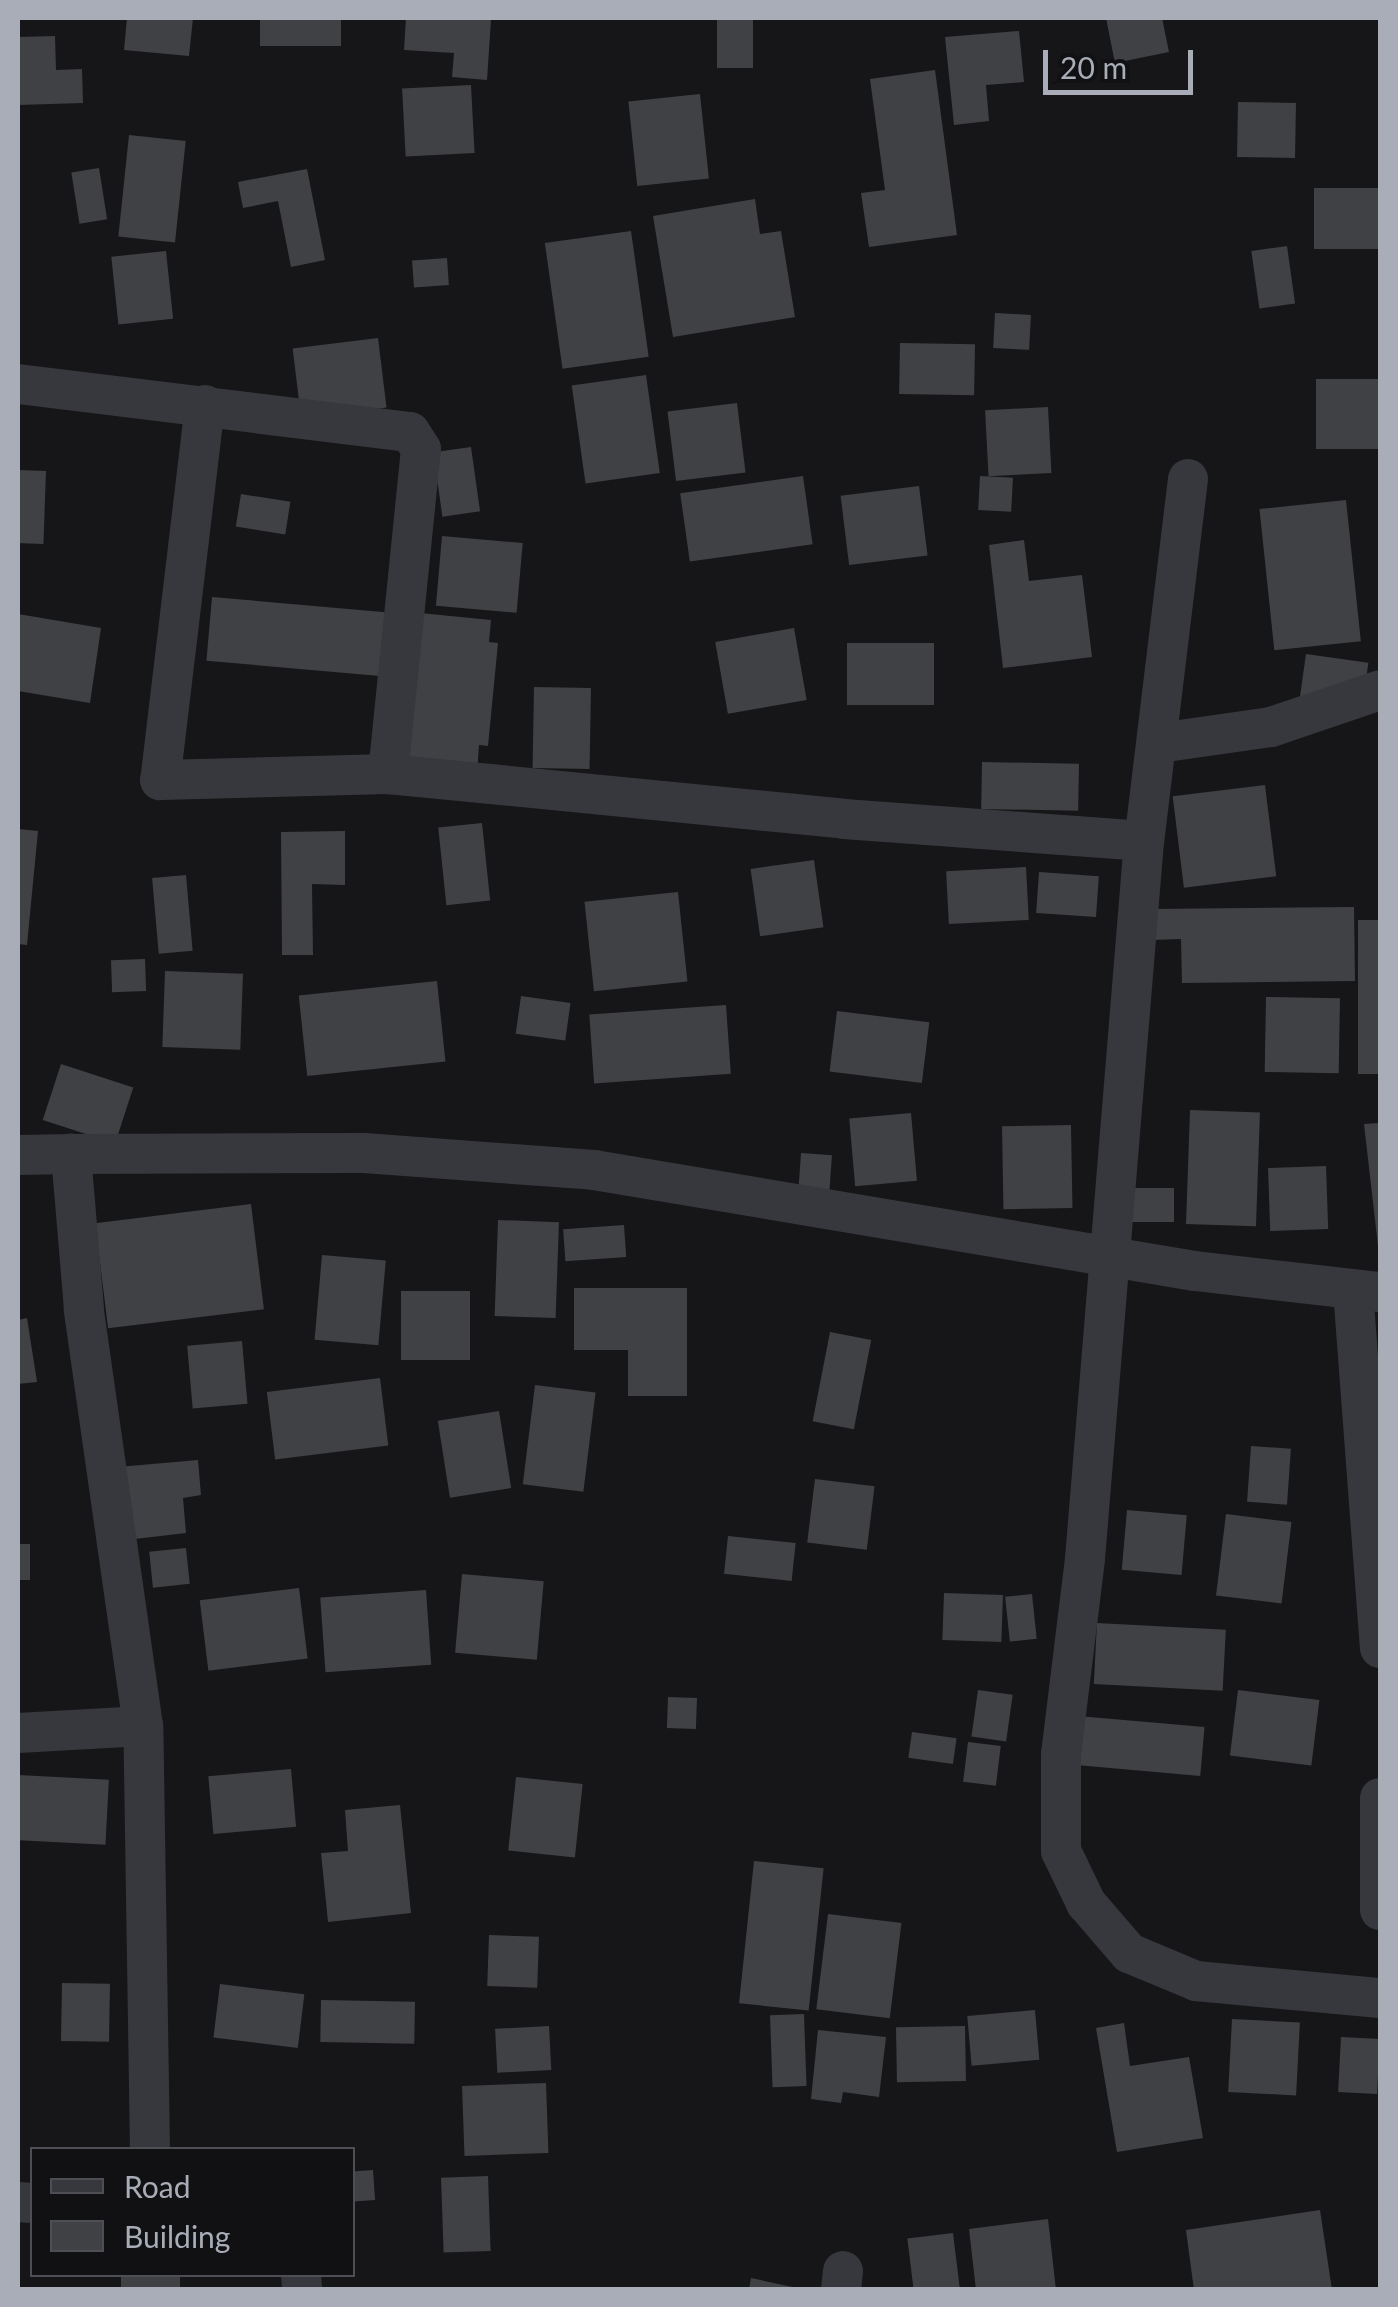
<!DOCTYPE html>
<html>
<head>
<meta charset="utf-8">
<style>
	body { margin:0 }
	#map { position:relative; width:1398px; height:2307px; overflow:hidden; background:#161618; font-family:Lato,sans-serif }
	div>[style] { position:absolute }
	.building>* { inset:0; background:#404145; transform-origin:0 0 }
	.street>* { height:40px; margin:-20px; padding:0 20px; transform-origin:20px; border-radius:20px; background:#37383d }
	span { translate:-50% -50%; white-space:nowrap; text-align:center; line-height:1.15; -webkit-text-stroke:10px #111113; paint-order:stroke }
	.frame { position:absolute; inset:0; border:20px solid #a8adb8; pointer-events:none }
	.legend { position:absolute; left:30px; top:2147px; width:325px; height:130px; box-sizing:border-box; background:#111113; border:2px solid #4d4f55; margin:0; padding:12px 18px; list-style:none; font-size:30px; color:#a8adb8 }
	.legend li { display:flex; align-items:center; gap:20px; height:50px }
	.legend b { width:50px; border:2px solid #4d4f55 }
	.scale { position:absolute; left:1043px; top:50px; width:150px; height:45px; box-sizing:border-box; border:5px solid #a8adb8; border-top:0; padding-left:12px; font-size:30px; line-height:35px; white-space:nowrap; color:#a8adb8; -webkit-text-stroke:8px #111113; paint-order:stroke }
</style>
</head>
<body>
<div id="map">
	<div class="building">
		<div style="clip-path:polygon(127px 18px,193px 18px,189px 56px,124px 50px)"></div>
		<div style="left:260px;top:18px;width:81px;height:28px"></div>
		<div style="clip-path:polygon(406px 18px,491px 20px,487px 80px,452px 77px,454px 53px,404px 50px)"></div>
		<div style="left:717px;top:18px;width:36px;height:50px"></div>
		<div style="clip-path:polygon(1106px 18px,1162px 18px,1169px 52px,1115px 63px)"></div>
		<div style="clip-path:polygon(1019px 31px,1024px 82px,986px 85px,989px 121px,954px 125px,945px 37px)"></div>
		<div style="clip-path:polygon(55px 36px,56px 70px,82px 69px,83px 103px,18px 105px,18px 37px)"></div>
		<div style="clip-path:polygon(935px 70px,957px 235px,869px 247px,861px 193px,885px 190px,870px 79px)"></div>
		<div style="left:471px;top:85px;width:68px;height:69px;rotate:87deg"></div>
		<div style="left:700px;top:94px;width:85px;height:72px;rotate:84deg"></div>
		<div style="left:1238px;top:102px;width:58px;height:55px;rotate:1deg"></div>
		<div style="left:129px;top:135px;width:57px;height:102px;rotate:6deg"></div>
		<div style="left:99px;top:168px;width:52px;height:28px;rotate:81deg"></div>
		<div style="clip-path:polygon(307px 169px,325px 260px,291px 267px,278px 201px,243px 208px,238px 182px)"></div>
		<div style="left:1380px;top:188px;width:61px;height:66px;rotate:90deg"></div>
		<div style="clip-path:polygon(755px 199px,760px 234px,781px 231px,795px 317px,673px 337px,653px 216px)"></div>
		<div style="left:631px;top:231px;width:127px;height:87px;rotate:82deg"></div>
		<div style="left:1287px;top:246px;width:58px;height:36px;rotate:82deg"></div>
		<div style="left:166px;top:251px;width:68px;height:55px;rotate:84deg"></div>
		<div style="left:447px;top:258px;width:27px;height:35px;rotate:86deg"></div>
		<div style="left:995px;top:313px;width:36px;height:35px;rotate:3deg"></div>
		<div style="left:378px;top:338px;width:70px;height:86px;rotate:83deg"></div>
		<div style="left:900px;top:343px;width:75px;height:51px;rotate:1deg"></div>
		<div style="left:646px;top:375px;width:99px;height:75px;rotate:82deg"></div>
		<div style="left:1380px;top:379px;width:70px;height:64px;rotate:90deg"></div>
		<div style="left:737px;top:403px;width:70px;height:70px;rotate:83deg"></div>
		<div style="left:1048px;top:407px;width:66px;height:63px;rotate:87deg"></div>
		<div style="left:471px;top:447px;width:65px;height:38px;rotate:82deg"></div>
		<div style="left:18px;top:470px;width:28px;height:73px;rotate:2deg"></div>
		<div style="left:803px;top:476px;width:69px;height:124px;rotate:82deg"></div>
		<div style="left:980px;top:476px;width:33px;height:34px;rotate:3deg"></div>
		<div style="left:919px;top:486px;width:70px;height:79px;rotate:83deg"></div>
		<div style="left:241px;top:494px;width:50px;height:33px;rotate:9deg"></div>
		<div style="left:1346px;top:500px;width:142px;height:87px;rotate:84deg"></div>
		<div style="left:442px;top:536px;width:81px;height:70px;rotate:5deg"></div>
		<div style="clip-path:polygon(1024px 540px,1029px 581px,1082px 575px,1092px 657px,1003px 668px,989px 545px)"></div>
		<div style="left:212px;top:597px;width:174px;height:64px;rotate:5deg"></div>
		<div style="clip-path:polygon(410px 612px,491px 620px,489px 642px,498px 643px,488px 746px,479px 745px,477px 775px,393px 766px)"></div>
		<div style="clip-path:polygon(18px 614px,101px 628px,90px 703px,18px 691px)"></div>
		<div style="left:794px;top:628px;width:73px;height:80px;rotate:80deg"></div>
		<div style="left:847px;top:643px;width:87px;height:62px"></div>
		<div style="left:1306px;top:654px;width:63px;height:45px;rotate:8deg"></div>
		<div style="left:534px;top:687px;width:57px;height:81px;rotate:1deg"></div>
		<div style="left:982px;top:762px;width:97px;height:47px;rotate:1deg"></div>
		<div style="left:1265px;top:785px;width:92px;height:93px;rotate:83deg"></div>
		<div style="left:482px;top:823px;width:78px;height:44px;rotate:84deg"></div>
		<div style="clip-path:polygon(18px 829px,38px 831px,27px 945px,18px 944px)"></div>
		<div style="clip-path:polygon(345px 831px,345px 885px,312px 884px,313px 955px,282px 955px,281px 832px)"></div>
		<div style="left:814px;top:860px;width:68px;height:64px;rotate:82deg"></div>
		<div style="left:1026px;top:867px;width:53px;height:80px;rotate:87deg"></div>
		<div style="left:1039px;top:872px;width:60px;height:41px;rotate:4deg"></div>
		<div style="left:186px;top:875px;width:76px;height:34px;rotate:85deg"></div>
		<div style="left:678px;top:892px;width:90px;height:94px;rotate:84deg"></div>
		<div style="clip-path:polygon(1354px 907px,1355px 981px,1182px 983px,1181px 939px,1152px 940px,1151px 909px)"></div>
		<div style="left:1358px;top:920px;width:22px;height:154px"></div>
		<div style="left:145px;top:959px;width:32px;height:34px;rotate:88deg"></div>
		<div style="left:165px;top:971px;width:78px;height:76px;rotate:2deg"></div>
		<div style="left:437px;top:981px;width:81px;height:139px;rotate:84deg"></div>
		<div style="left:521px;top:996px;width:50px;height:38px;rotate:8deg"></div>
		<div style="left:1266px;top:997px;width:74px;height:75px;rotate:1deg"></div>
		<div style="left:726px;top:1005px;width:69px;height:137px;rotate:86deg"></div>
		<div style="left:837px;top:1011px;width:93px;height:61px;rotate:7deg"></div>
		<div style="left:61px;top:1064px;width:76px;height:59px;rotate:18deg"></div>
		<div style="left:1190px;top:1110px;width:70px;height:114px;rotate:2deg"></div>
		<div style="left:911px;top:1113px;width:68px;height:62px;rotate:85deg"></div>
		<div style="clip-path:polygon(1380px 1123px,1380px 1245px,1378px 1246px,1364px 1124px)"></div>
		<div style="left:1071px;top:1125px;width:83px;height:69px;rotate:89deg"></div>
		<div style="left:801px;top:1153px;width:31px;height:42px;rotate:4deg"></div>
		<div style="left:1326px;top:1166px;width:63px;height:58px;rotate:88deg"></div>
		<div style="left:1174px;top:1188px;width:34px;height:45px;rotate:90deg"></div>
		<div style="left:251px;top:1204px;width:106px;height:157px;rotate:83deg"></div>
		<div style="left:498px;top:1220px;width:61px;height:96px;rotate:2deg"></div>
		<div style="left:624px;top:1225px;width:32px;height:61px;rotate:86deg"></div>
		<div style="left:322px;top:1255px;width:64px;height:85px;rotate:5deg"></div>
		<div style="clip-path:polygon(574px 1288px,687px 1288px,687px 1396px,628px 1396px,628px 1350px,574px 1350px)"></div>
		<div style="left:401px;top:1291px;width:69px;height:69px"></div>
		<div style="clip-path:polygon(27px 1318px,37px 1382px,18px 1384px,18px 1320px)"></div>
		<div style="left:830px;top:1332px;width:42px;height:91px;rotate:11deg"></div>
		<div style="left:242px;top:1341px;width:63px;height:55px;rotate:85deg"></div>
		<div style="left:380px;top:1378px;width:68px;height:114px;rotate:83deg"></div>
		<div style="left:535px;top:1385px;width:61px;height:100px;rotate:7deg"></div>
		<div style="left:499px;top:1411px;width:78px;height:62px;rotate:81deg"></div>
		<div style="left:1251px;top:1446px;width:40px;height:56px;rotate:4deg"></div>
		<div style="clip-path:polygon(198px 1460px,201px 1495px,183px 1498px,186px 1533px,126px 1540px,118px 1467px)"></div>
		<div style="left:815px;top:1479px;width:60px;height:64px;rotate:7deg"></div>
		<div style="left:1127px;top:1510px;width:60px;height:60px;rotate:5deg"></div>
		<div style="left:1226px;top:1514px;width:66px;height:82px;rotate:7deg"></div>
		<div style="left:728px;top:1536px;width:68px;height:38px;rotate:6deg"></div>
		<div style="left:18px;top:1544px;width:12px;height:36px"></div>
		<div style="left:186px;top:1548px;width:36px;height:37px;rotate:84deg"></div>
		<div style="left:462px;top:1574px;width:82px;height:79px;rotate:5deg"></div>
		<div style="left:299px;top:1588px;width:71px;height:100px;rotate:83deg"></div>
		<div style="left:426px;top:1590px;width:75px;height:106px;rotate:86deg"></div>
		<div style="left:944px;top:1593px;width:59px;height:47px;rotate:2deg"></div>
		<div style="left:1032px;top:1594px;width:45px;height:27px;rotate:84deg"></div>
		<div style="left:1097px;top:1623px;width:129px;height:61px;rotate:3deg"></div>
		<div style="left:978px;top:1690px;width:35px;height:47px;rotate:8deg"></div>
		<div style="left:1238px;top:1690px;width:82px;height:66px;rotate:7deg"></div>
		<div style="left:668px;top:1697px;width:29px;height:31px;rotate:2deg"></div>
		<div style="left:1078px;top:1716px;width:127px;height:49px;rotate:5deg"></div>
		<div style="left:912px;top:1732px;width:45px;height:26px;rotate:8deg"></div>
		<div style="left:968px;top:1742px;width:33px;height:40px;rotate:7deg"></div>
		<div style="left:291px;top:1769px;width:58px;height:83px;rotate:85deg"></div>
		<div style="left:18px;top:1775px;width:91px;height:65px;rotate:3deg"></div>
		<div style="left:516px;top:1777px;width:67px;height:74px;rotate:6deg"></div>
		<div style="clip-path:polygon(400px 1805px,411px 1913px,328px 1922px,321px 1853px,348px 1851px,345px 1810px)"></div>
		<div style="left:754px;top:1861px;width:70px;height:143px;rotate:6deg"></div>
		<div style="left:828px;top:1914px;width:74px;height:96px;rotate:7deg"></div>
		<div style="left:489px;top:1935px;width:50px;height:51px;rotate:2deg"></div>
		<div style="left:62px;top:1983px;width:48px;height:58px;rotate:1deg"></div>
		<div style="left:220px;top:1984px;width:85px;height:54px;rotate:7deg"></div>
		<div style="left:321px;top:2000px;width:94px;height:42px;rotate:1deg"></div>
		<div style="left:1035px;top:2010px;width:50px;height:68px;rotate:85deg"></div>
		<div style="left:804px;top:2014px;width:72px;height:34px;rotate:88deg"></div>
		<div style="left:1232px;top:2019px;width:68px;height:73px;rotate:3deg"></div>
		<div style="clip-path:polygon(1124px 2023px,1130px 2066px,1189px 2057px,1203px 2138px,1117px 2152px,1096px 2028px)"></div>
		<div style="left:549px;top:2026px;width:44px;height:54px;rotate:87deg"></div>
		<div style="left:965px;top:2026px;width:55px;height:69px;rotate:89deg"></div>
		<div style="clip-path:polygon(818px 2030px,886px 2037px,879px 2097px,843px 2092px,841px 2103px,811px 2099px)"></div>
		<div style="left:1341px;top:2037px;width:39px;height:55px;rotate:3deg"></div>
		<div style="left:546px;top:2083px;width:70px;height:84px;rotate:88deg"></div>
		<div style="left:373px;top:2170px;width:30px;height:21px;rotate:86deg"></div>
		<div style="left:488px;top:2176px;width:75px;height:47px;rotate:88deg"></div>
		<div style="clip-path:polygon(1320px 2210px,1332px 2290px,1194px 2290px,1186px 2230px)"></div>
		<div style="clip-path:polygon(1048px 2219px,1056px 2290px,976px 2290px,969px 2229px)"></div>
		<div style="left:953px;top:2233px;width:57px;height:46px;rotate:83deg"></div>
		<div style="left:121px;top:2274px;width:59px;height:16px"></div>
		<div style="clip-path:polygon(751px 2278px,797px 2288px,797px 2290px,749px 2290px)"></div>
	</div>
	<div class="street">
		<div style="left:18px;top:384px;width:395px;rotate:7deg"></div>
		<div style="left:410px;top:432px;width:20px;rotate:57deg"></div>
		<div style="left:421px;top:449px;width:327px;rotate:95.8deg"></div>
		<div style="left:205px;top:405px;width:378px;rotate:96.8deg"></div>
		<div style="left:160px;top:780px;width:228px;rotate:-1.5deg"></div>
		<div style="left:388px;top:774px;width:458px;rotate:5.6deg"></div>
		<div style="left:844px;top:819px;width:301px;rotate:4.2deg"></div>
		<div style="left:1188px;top:479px;width:365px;rotate:96.9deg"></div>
		<div style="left:1144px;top:841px;width:720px;rotate:94.7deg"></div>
		<div style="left:1085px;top:1559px;width:196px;rotate:97deg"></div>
		<div style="left:1061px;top:1754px;width:97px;rotate:90deg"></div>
		<div style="left:1061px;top:1851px;width:58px;rotate:64.3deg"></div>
		<div style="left:1086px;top:1903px;width:66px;rotate:49.3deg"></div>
		<div style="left:1129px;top:1953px;width:73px;rotate:22.7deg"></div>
		<div style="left:1196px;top:1981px;width:185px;rotate:5.3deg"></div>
		<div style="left:1159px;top:743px;width:113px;rotate:-8.1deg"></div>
		<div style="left:1271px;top:727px;width:115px;rotate:-18.7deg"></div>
		<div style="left:18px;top:1155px;width:53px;rotate:-1.1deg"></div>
		<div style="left:1353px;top:1290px;width:359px;rotate:85.7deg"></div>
		<div style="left:18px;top:1733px;width:125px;rotate:-3.2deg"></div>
		<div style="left:1380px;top:1798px;width:112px;rotate:90deg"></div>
		<div style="left:150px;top:2150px;width:424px;rotate:-90.9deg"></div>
		<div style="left:143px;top:1726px;width:421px;rotate:-98.1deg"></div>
		<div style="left:84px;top:1309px;width:156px;rotate:-94.8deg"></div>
		<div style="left:71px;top:1154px;width:293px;rotate:-0.2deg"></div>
		<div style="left:364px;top:1153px;width:231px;rotate:4.2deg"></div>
		<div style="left:594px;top:1170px;width:609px;rotate:9.54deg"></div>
		<div style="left:1195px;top:1271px;width:186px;rotate:6.5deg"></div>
		<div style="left:18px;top:2202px;width:14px;rotate:4deg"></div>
		<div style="left:301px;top:2274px;width:16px;rotate:86deg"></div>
		<div style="left:841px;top:2290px;width:19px;rotate:-84deg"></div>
	</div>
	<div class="frame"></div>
	<ul class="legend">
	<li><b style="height:12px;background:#37383d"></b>Road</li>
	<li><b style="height:28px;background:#404145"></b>Building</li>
	</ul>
	<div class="scale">20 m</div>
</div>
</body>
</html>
